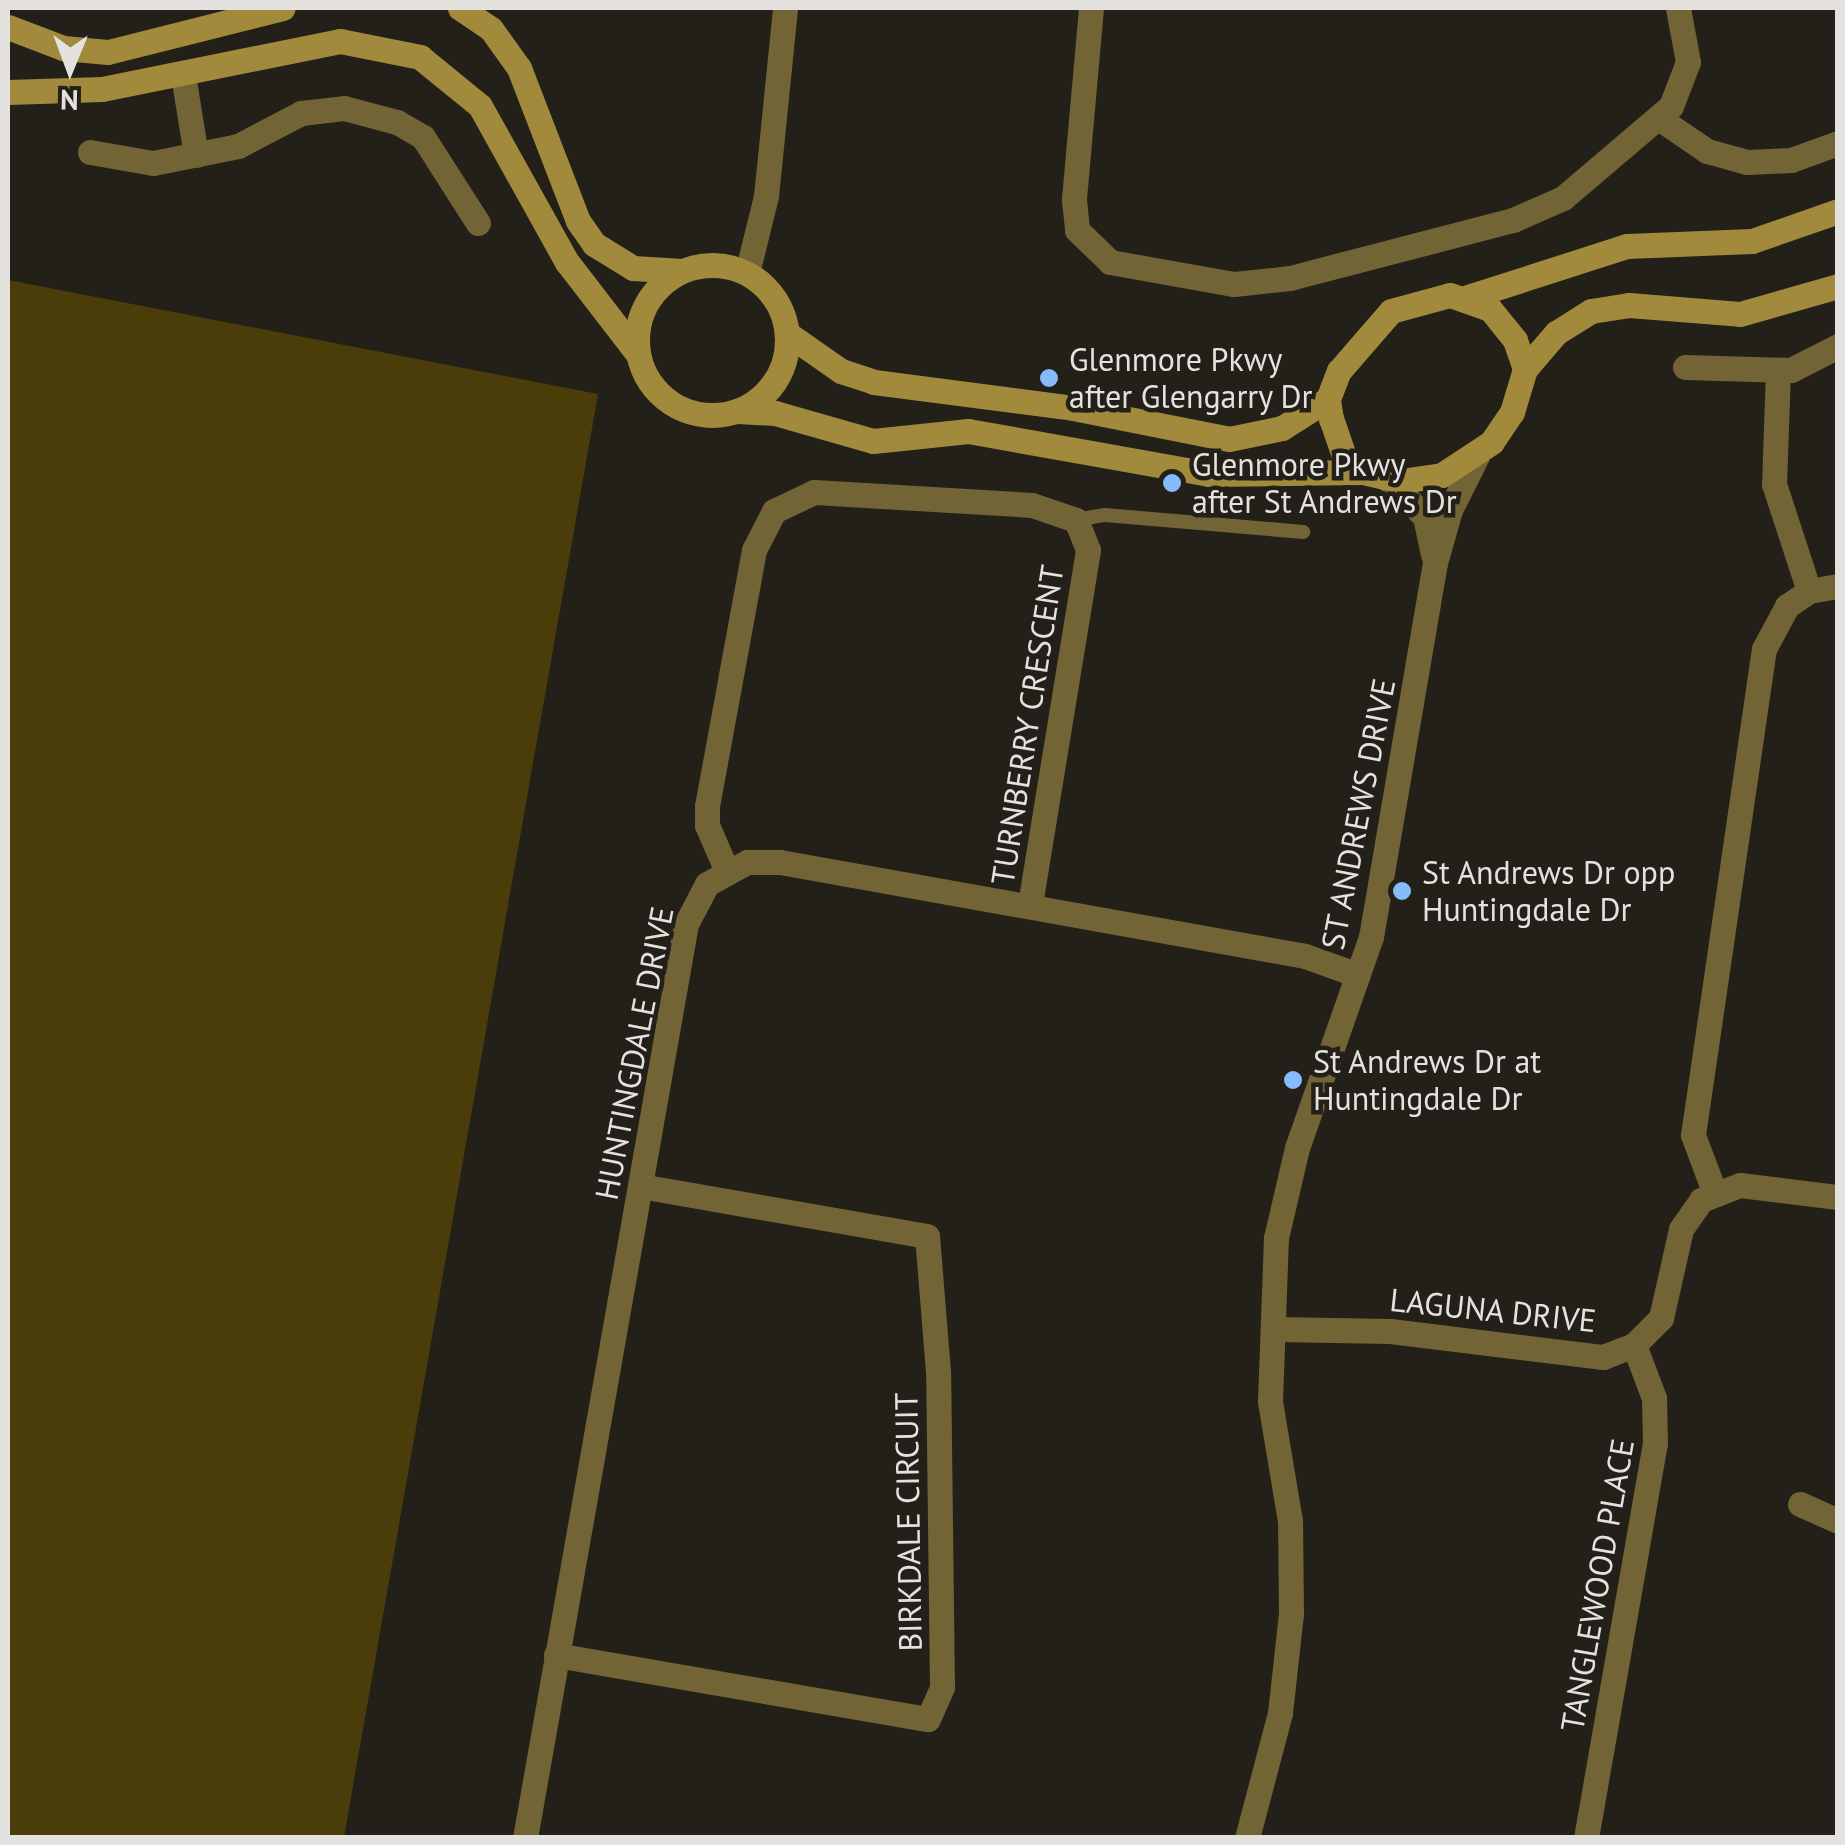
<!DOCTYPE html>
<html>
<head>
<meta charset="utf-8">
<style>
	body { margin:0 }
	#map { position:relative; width:1845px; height:1845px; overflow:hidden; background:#222019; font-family:"PT Sans",sans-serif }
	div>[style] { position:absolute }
	.green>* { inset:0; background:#4b3d0a }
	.service>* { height:14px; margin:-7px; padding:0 7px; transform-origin:7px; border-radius:7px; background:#726435 }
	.minor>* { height:25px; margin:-12.5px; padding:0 12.5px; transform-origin:12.5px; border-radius:12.5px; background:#726435 }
	.tertiary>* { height:25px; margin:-12.5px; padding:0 12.5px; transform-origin:12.5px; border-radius:12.5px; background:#726435 }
	.secondary>* { height:25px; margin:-12.5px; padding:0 12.5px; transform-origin:12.5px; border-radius:12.5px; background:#a18a3b }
	.secondary>.ring { margin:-12.5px; padding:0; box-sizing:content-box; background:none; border:25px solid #a18a3b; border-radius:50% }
	.dots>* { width:28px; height:28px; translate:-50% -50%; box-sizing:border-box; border:5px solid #222019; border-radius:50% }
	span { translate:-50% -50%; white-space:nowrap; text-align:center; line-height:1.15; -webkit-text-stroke:9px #222019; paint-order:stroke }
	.poi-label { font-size:32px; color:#e4e2de }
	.left { translate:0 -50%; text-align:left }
	.street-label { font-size:32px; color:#e4e2de }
	.frame { position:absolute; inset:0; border:10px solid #e4e2de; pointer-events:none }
	.north { position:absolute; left:20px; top:20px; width:100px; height:100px; -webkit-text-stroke:8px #222019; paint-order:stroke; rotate:181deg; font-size:28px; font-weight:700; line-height:40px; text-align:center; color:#e4e2de }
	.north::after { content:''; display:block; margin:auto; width:35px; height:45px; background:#e4e2de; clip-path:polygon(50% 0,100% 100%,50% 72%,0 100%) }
</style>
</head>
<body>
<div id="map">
	<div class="green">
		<div style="clip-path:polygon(8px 280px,598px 394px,344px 1837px,8px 1837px)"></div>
	</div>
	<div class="service">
		<div style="left:1076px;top:520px;width:29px;rotate:-10deg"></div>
		<div style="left:1105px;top:515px;width:199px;rotate:4.9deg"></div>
	</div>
	<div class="minor">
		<div style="left:1091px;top:8px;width:193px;rotate:95.1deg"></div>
		<div style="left:1074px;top:200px;width:30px;rotate:84deg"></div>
		<div style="left:1077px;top:230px;width:46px;rotate:44.1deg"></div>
		<div style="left:1110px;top:262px;width:126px;rotate:10.1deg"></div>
		<div style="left:1234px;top:284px;width:56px;rotate:-6.1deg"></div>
		<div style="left:1290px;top:278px;width:230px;rotate:-14.6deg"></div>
		<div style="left:1513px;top:220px;width:55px;rotate:-23.7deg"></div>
		<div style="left:1563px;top:198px;width:142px;rotate:-40.4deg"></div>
		<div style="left:1671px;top:106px;width:47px;rotate:-68.9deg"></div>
		<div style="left:1688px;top:62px;width:55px;rotate:-100.5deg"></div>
		<div style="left:183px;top:75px;width:81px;rotate:80.8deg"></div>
		<div style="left:1660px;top:119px;width:57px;rotate:34.2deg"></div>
		<div style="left:1707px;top:151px;width:41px;rotate:15.4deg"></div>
		<div style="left:1747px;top:162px;width:44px;rotate:-2.6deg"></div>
		<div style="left:1791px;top:160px;width:50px;rotate:-19.9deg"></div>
		<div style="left:90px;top:152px;width:64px;rotate:9.9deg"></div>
		<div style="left:153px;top:163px;width:87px;rotate:-11.3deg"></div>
		<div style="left:238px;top:146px;width:71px;rotate:-27.6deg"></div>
		<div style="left:301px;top:113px;width:43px;rotate:-6.6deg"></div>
		<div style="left:344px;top:108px;width:55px;rotate:14.8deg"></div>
		<div style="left:397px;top:122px;width:30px;rotate:30deg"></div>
		<div style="left:423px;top:137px;width:102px;rotate:57.4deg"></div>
		<div style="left:1685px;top:367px;width:106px;rotate:1.6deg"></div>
		<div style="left:1791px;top:370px;width:53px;rotate:-27.1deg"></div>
		<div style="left:1778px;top:371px;width:113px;rotate:92deg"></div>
		<div style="left:1774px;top:484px;width:113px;rotate:71.9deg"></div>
		<div style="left:726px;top:869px;width:48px;rotate:-113.4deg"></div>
		<div style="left:707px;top:825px;width:19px;rotate:-90deg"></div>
		<div style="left:707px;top:806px;width:260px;rotate:-79.6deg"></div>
		<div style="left:754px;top:550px;width:44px;rotate:-62.9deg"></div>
		<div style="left:774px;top:511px;width:44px;rotate:-25.4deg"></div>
		<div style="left:814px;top:492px;width:218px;rotate:3.4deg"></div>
		<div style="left:1032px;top:505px;width:46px;rotate:18.8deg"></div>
		<div style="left:1076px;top:520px;width:32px;rotate:68deg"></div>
		<div style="left:1088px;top:550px;width:361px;rotate:99.3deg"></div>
		<div style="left:1714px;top:1191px;width:60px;rotate:-110.6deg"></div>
		<div style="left:1693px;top:1135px;width:491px;rotate:-81.7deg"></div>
		<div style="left:1764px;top:649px;width:49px;rotate:-61.9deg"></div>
		<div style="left:1787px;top:606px;width:27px;rotate:-34deg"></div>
		<div style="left:1809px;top:591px;width:29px;rotate:-10deg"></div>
		<div style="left:1276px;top:1329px;width:114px;rotate:1deg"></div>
		<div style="left:1390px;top:1331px;width:215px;rotate:7deg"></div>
		<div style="left:1603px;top:1357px;width:33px;rotate:-21deg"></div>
		<div style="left:1634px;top:1345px;width:38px;rotate:-45deg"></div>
		<div style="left:1661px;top:1318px;width:91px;rotate:-77.3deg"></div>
		<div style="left:1681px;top:1229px;width:35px;rotate:-55deg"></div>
		<div style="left:1701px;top:1200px;width:42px;rotate:-21deg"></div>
		<div style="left:1740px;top:1185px;width:99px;rotate:7deg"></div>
		<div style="left:1800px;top:1504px;width:42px;rotate:24.1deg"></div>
		<div style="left:556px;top:1655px;width:377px;rotate:9.8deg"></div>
		<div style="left:928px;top:1719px;width:35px;rotate:-66deg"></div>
		<div style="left:942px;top:1687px;width:315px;rotate:-90.7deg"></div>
		<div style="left:938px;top:1372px;width:136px;rotate:-94.6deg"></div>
		<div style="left:927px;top:1236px;width:291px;rotate:-170.1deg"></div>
		<div style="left:525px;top:1838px;width:928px;rotate:-80.01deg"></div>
		<div style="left:686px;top:924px;width:45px;rotate:-62.3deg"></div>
		<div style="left:707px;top:884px;width:46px;rotate:-28.8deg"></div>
		<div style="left:747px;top:862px;width:33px"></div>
		<div style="left:780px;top:862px;width:533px;rotate:10.15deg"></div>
		<div style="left:1305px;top:956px;width:56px;rotate:19.7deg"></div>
		<div style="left:1586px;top:1838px;width:400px;rotate:-80.1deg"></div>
		<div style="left:1655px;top:1444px;width:46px;rotate:-91.2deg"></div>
		<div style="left:1654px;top:1398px;width:57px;rotate:-110.7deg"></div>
	</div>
	<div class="tertiary">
		<div style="left:747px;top:273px;width:79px;rotate:-76.1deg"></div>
		<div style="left:766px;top:196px;width:189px;rotate:-84.2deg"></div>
		<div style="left:1389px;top:480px;width:52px;rotate:45.8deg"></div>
		<div style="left:1425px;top:517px;width:38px;rotate:78deg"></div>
		<div style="left:1247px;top:1838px;width:129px;rotate:-75.2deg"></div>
		<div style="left:1280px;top:1713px;width:101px;rotate:-83.7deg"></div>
		<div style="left:1291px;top:1613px;width:92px;rotate:-90.6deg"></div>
		<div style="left:1290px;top:1521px;width:122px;rotate:-99.5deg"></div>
		<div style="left:1270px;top:1401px;width:163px;rotate:-87.9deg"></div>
		<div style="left:1276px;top:1238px;width:92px;rotate:-76.9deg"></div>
		<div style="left:1297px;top:1148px;width:224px;rotate:-70.7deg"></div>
		<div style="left:1371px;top:937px;width:379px;rotate:-80.3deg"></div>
		<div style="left:1435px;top:563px;width:55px;rotate:-74.2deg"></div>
		<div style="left:1450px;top:510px;width:63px;rotate:-63.4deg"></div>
	</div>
	<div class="secondary">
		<div style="left:460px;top:8px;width:37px;rotate:34deg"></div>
		<div style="left:491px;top:29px;width:48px;rotate:54.3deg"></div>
		<div style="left:519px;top:68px;width:164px;rotate:68.9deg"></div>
		<div style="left:578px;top:221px;width:28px;rotate:55deg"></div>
		<div style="left:594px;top:244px;width:46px;rotate:31.6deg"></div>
		<div style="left:633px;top:268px;width:49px;rotate:3.5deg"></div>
		<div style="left:8px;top:27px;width:59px;rotate:20.9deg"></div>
		<div style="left:63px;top:48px;width:45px;rotate:5.1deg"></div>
		<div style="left:108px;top:52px;width:180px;rotate:-14.1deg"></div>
		<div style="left:8px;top:92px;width:94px;rotate:-1.8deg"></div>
		<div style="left:102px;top:89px;width:243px;rotate:-11.4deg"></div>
		<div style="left:340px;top:41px;width:82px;rotate:11.3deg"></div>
		<div style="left:420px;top:57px;width:77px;rotate:39.2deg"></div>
		<div style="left:480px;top:106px;width:179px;rotate:60.9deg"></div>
		<div style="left:567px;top:262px;width:115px;rotate:52.4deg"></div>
		<div class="ring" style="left:637px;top:265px;width:125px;height:125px"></div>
		<div style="left:1450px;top:295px;width:42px;rotate:19.3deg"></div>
		<div style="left:1490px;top:309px;width:40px;rotate:51deg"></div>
		<div style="left:1515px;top:340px;width:31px;rotate:71deg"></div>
		<div style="left:1525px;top:369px;width:45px;rotate:106.8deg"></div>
		<div style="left:1512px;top:412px;width:36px;rotate:124deg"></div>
		<div style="left:1492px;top:442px;width:60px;rotate:146.6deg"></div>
		<div style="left:1442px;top:475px;width:40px;rotate:171.5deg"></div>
		<div style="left:1402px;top:481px;width:40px;rotate:-167deg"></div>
		<div style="left:1363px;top:472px;width:25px;rotate:-140deg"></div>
		<div style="left:1344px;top:456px;width:39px;rotate:-109deg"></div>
		<div style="left:1331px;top:419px;width:20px;rotate:-99deg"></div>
		<div style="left:1328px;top:399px;width:30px;rotate:-69deg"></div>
		<div style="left:1339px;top:371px;width:79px;rotate:-49.1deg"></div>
		<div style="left:1391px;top:311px;width:61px;rotate:-15.2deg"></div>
		<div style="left:1468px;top:297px;width:167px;rotate:-17.8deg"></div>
		<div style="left:1627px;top:246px;width:125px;rotate:-2.3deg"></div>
		<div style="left:1752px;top:241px;width:91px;rotate:-19.2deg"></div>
		<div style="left:788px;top:334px;width:65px;rotate:34.9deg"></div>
		<div style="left:841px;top:371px;width:35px;rotate:18deg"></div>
		<div style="left:874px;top:382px;width:201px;rotate:7.4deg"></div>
		<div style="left:1073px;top:408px;width:159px;rotate:11.2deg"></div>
		<div style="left:1229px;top:439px;width:54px;rotate:-11.7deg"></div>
		<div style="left:1282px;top:428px;width:54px;rotate:-32.2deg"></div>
		<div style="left:1525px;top:369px;width:48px;rotate:-49.3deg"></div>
		<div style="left:1556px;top:333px;width:41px;rotate:-32.2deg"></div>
		<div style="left:1591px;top:311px;width:38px;rotate:-9deg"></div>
		<div style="left:1629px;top:305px;width:111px;rotate:4.6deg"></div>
		<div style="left:1740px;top:314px;width:102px;rotate:-15.9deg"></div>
		<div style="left:737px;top:411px;width:38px;rotate:3deg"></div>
		<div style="left:775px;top:413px;width:102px;rotate:15.9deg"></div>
		<div style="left:873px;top:441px;width:96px;rotate:-6deg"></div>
		<div style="left:968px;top:431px;width:245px;rotate:10.1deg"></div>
		<div style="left:1209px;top:474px;width:154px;rotate:-0.7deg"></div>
	</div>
	<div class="dots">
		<div style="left:1049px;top:378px;background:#86bbfb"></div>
		<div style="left:1172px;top:483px;background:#86bbfb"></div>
		<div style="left:1402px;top:891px;background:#86bbfb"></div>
		<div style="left:1293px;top:1080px;background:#86bbfb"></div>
	</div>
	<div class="poi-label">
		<span class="left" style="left:1069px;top:378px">Glenmore Pkwy<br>after Glengarry Dr</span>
		<span class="left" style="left:1192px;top:483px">Glenmore Pkwy<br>after St Andrews Dr</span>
		<span class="left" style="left:1422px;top:891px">St Andrews Dr opp<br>Huntingdale Dr</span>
		<span class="left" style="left:1313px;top:1080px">St Andrews Dr at<br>Huntingdale Dr</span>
	</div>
	<div class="street-label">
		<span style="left:1027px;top:725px;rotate:-81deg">TURNBERRY CRESCENT</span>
		<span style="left:1358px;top:814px;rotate:-79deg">ST ANDREWS DRIVE</span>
		<span style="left:634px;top:1053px;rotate:-79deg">HUNTINGDALE DRIVE</span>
		<span style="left:1493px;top:1310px;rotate:6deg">LAGUNA DRIVE</span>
		<span style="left:908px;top:1522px;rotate:-91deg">BIRKDALE CIRCUIT</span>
		<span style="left:1597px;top:1585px;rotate:-80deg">TANGLEWOOD PLACE</span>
	</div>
	<div class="frame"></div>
	<div class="north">N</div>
</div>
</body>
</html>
